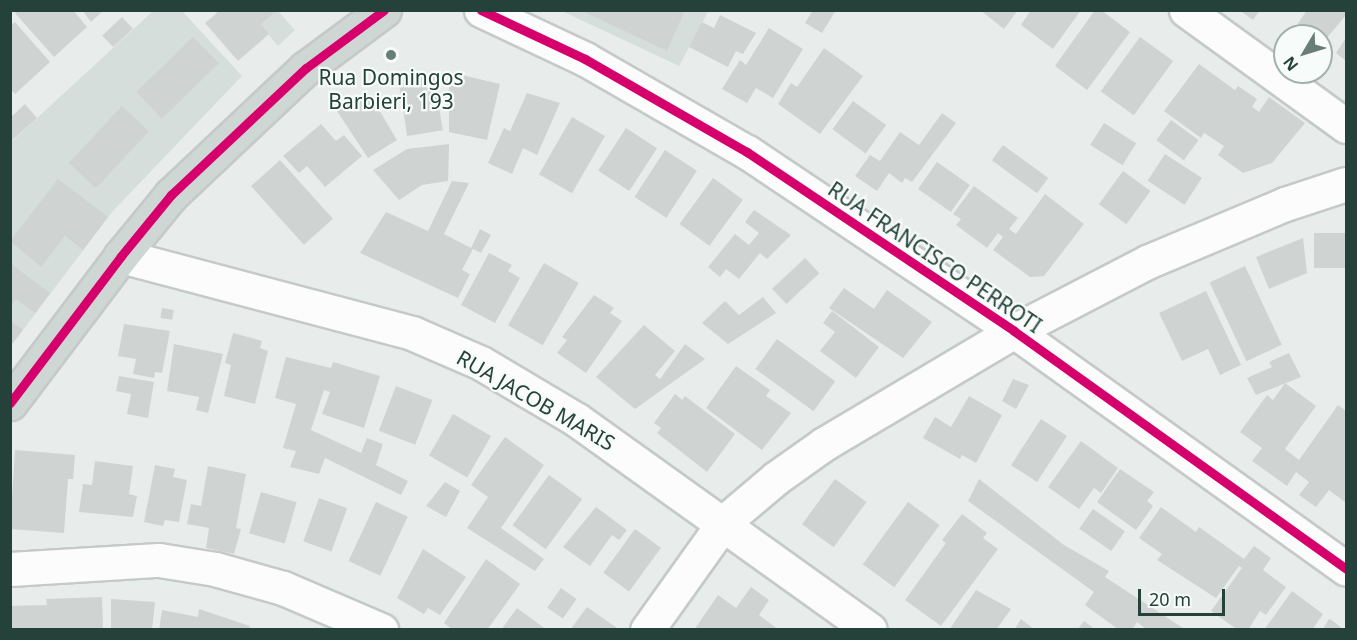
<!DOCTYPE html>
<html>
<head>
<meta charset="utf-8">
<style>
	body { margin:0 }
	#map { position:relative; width:1357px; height:640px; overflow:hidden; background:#e8edeb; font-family:"Noto Sans",sans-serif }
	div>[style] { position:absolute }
	.built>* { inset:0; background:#d6dedb }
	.building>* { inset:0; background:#cfd4d2; transform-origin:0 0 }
	.roads { filter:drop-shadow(2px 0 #c5cac8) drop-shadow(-2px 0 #c5cac8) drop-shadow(0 2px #c5cac8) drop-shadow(0 -2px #c5cac8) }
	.minor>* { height:33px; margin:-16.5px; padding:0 16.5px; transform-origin:16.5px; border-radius:16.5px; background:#fcfcfc }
	.major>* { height:33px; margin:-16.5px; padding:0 16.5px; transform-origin:16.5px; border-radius:16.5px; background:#cfd7d5 }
	.cycleway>* { height:9px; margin:-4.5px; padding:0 4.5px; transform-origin:4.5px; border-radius:4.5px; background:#d6006c }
	.dots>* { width:16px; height:16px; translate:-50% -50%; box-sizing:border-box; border:3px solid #f7fbf9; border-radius:50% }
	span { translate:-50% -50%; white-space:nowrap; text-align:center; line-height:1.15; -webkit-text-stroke:4.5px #f7fbf9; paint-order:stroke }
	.poi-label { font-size:21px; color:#24423a }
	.street-label { font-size:21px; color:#24423a }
	.frame { position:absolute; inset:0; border:12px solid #24423a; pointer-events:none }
	.north { position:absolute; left:1273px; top:24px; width:60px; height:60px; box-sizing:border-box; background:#f7fbf9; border:2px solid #a3b1ad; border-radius:50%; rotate:232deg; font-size:16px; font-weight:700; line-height:24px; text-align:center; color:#24423a }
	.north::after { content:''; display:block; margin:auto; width:21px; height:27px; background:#697e78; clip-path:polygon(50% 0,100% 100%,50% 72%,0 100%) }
	.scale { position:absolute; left:1138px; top:589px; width:87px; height:27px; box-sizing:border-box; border:3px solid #24423a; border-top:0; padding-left:8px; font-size:18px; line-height:21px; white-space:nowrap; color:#24423a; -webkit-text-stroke:4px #f7fbf9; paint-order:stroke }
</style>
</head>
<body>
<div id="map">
	<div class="built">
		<div style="clip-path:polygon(704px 10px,708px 12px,679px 66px,562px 11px)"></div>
		<div style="clip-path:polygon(153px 11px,182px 11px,242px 76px,112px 212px,11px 346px,11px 142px)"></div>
		<div style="clip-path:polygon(249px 11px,278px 11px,295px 30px,278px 46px)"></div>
	</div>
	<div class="building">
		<div style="clip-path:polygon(18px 10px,73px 10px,87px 27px,54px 57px,15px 13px)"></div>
		<div style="clip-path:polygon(82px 10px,104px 10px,91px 22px)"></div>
		<div style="clip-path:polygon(215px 10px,277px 10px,261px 24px,269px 34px,238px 61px,205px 23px,217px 13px)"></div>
		<div style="clip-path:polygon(580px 10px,685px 10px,667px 51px)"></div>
		<div style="clip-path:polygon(813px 10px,836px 10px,822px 33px,805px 23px)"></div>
		<div style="clip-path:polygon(980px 10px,1018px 10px,1004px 29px)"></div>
		<div style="clip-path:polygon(1031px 10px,1081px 10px,1053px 49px,1021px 25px)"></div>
		<div style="clip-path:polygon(1095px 10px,1101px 10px,1130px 32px,1087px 90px,1055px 66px)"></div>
		<div style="clip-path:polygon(1239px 10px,1260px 10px,1253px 20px)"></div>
		<div style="clip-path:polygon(1307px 10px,1346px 10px,1346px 15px,1321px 45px,1321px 36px,1312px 36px,1297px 25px)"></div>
		<div style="clip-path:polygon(720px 15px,756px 33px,743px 54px,736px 51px,728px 67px,689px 47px,702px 22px,714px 28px)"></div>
		<div style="left:122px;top:17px;width:16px;height:27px;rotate:47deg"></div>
		<div style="clip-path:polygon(15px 22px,50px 62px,15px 94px,10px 89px,10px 26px)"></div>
		<div style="clip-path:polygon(769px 28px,803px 49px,773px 98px,756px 88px,747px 103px,722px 89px,740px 60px,746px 65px)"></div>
		<div style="left:193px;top:37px;width:37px;height:79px;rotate:46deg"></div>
		<div style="left:1140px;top:37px;width:41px;height:67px;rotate:36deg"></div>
		<div style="clip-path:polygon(1346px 38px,1346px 61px,1336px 53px)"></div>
		<div style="clip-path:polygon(824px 48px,863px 76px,820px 134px,778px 104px,791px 83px,797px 87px)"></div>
		<div style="clip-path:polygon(1199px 64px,1235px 90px,1238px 86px,1257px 99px,1252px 107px,1259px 112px,1269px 97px,1305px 123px,1272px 163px,1243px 173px,1218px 155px,1224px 146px,1204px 133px,1201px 138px,1164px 111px)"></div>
		<div style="clip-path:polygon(449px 72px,500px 84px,487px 140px,449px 132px)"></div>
		<div style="left:434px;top:75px;width:56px;height:36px;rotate:81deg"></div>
		<div style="clip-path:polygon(527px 93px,560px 103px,537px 155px,523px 148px,512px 174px,488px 163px,504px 128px,510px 131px)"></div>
		<div style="clip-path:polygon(361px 97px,364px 102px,372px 98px,397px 140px,368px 158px,337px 111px)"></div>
		<div style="left:853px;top:101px;width:41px;height:35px;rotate:36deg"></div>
		<div style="clip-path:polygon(25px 104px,37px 118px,10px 142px,10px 118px)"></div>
		<div style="left:122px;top:106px;width:37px;height:78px;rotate:43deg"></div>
		<div style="clip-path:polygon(942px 113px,956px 123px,912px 182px,905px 178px,902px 183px,889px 173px,877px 191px,855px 176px,870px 155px,880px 161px,900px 132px,919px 145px)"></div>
		<div style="left:572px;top:117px;width:38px;height:66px;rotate:30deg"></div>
		<div style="left:1171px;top:120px;width:34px;height:25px;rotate:36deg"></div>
		<div style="left:1104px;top:123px;width:38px;height:26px;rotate:32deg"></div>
		<div style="clip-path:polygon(321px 124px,336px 141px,344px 135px,362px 156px,325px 187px,307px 166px,299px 173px,283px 156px)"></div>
		<div style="left:626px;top:128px;width:37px;height:51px;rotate:33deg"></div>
		<div style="clip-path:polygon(449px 144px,448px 181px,422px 185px,399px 200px,373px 170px,407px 149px)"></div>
		<div style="left:1003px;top:145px;width:56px;height:19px;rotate:36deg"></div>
		<div style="left:665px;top:150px;width:38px;height:56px;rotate:33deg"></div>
		<div style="left:1165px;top:154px;width:44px;height:32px;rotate:33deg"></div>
		<div style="left:280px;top:160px;width:79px;height:39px;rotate:48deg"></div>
		<div style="left:937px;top:162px;width:40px;height:33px;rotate:35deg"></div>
		<div style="left:1123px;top:171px;width:34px;height:41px;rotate:36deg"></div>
		<div style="left:713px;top:178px;width:37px;height:57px;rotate:36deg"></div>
		<div style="clip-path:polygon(58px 179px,108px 217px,83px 250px,65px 236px,41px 267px,10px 241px)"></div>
		<div style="clip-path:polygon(452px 181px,469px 183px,444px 234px,471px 248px,480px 229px,491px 235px,481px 253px,473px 249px,462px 270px,470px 274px,458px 298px,360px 253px,386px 212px,428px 231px)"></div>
		<div style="clip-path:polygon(974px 186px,1018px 218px,1009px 229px,1016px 234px,1045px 194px,1084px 224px,1044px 276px,1030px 277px,993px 250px,1003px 237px,998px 233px,987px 248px,956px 225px,961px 219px,953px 214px)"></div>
		<div style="clip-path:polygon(754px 210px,791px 235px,767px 259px,760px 253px,739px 279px,726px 269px,720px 277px,708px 267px,735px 234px,749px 245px,759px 233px,745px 222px)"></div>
		<div style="left:1314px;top:233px;width:32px;height:35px"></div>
		<div style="clip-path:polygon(1303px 238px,1307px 273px,1269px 289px,1256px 257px)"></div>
		<div style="clip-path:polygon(489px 253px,512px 265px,508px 271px,520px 278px,495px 323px,461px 305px)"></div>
		<div style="left:805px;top:258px;width:21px;height:45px;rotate:47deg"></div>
		<div style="clip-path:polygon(10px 263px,50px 293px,35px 313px,16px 299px,10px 307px)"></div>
		<div style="left:544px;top:263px;width:40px;height:72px;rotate:30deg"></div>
		<div style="left:1245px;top:266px;width:87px;height:39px;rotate:65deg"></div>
		<div style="clip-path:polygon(844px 288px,874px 309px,887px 290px,932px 322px,903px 358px,829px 308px)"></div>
		<div style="clip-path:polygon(1206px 291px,1241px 365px,1220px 375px,1208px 349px,1182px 361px,1159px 313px)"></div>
		<div style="clip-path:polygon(594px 295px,614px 308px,610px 313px,622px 321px,586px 373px,557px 353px,567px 340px,562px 337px)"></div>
		<div style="clip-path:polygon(763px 297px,776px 313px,728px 344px,702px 323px,725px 301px,739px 315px)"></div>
		<div style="left:162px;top:308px;width:12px;height:10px;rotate:9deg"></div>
		<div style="clip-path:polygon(832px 311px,879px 347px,856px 378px,820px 351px,835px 332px,823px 323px)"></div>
		<div style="clip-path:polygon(10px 321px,23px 330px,10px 346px)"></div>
		<div style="clip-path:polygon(124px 324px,170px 331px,162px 373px,155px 372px,154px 378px,133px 374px,136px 359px,118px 356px)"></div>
		<div style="clip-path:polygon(644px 325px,675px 351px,655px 375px,660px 379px,685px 344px,705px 359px,635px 409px,596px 377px)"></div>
		<div style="clip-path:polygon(233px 333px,262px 341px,260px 348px,268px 351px,255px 404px,224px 396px,231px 365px,225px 363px)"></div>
		<div style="left:777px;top:339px;width:72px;height:37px;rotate:36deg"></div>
		<div style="clip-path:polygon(174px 344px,223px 354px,208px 413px,196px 410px,199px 397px,167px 391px)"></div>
		<div style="clip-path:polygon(1289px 353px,1301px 377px,1256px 395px,1247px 378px,1272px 367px,1269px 362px)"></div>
		<div style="clip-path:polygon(286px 357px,331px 368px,333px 362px,380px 376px,364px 428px,322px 414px,330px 392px,324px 390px,311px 430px,361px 453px,367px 438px,383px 444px,376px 465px,408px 481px,401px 495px,325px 458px,319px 474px,290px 467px,296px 451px,283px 448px,296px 404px,275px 398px)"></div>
		<div style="clip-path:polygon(736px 366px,770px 390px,766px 396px,791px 413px,762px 450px,706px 408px)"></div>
		<div style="clip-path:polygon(119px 376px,154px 382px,148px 418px,127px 414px,131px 394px,116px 391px)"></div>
		<div style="clip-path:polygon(1013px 379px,1029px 385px,1016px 409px,1002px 401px)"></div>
		<div style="clip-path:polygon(1285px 383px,1316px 406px,1285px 449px,1299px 460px,1338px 405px,1346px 411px,1346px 503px,1329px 490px,1316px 507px,1299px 495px,1309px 482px,1296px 472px,1287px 486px,1252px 461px,1262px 448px,1240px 432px,1267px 395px,1273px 400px)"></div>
		<div style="left:396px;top:386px;width:39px;height:48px;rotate:21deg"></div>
		<div style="clip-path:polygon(675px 394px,682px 400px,685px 396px,735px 434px,707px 472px,657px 433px,661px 428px,654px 423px)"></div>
		<div style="clip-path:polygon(969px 396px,1002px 415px,976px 463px,962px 455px,960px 459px,923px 438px,935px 417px,951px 427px)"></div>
		<div style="left:453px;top:414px;width:44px;height:48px;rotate:30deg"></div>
		<div style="left:1041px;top:419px;width:31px;height:55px;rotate:33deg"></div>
		<div style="clip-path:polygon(505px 437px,544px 465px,501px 528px,544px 559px,535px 571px,467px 528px,488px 497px,471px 485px)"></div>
		<div style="clip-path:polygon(1081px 441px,1118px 468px,1101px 493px,1094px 488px,1079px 509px,1048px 487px)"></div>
		<div style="clip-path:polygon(15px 450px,75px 455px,73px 479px,68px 479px,64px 533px,10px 529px)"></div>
		<div style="clip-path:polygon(95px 461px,133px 466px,129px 494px,137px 496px,133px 517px,79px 512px,83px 484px,92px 485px)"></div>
		<div style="clip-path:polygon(155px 465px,175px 469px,173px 477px,187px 480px,179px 522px,165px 520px,163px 526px,144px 522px)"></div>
		<div style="clip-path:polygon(208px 466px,246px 474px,236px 528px,241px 529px,234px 554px,206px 548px,209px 528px,187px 524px,191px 504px,201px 506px)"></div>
		<div style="clip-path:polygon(1120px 469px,1154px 492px,1147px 501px,1153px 506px,1136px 530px,1097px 502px)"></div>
		<div style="left:549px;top:475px;width:41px;height:62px;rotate:36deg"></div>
		<div style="left:835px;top:479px;width:39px;height:56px;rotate:36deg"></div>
		<div style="clip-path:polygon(979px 479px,1064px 545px,1109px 571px,1105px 577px,1186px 630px,1147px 630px,1137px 622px,1132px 630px,1119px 630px,1085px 605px,1094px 592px,968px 501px)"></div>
		<div style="clip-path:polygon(445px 482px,460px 491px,446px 517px,426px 506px)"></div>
		<div style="left:261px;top:492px;width:37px;height:43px;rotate:16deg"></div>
		<div style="left:319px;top:498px;width:30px;height:46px;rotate:20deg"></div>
		<div style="left:376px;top:502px;width:35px;height:65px;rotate:25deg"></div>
		<div style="left:908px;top:502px;width:39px;height:77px;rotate:36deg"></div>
		<div style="clip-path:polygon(596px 507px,627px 530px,619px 540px,612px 535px,590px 566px,563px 547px)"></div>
		<div style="clip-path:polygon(1161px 507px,1196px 532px,1199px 527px,1244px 559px,1254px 546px,1271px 558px,1263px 570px,1286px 587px,1266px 615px,1260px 611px,1248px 630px,1238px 630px,1211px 611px,1242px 568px,1239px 566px,1216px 598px,1157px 560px,1162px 554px,1139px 538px)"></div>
		<div style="left:1093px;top:509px;width:39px;height:24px;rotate:35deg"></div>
		<div style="clip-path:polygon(962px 514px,987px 533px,983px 538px,998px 549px,941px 626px,905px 600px,946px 543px,942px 540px)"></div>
		<div style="left:635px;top:529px;width:32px;height:54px;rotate:36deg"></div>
		<div style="clip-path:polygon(423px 549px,466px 577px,440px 615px,428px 608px,424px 614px,397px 598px)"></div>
		<div style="clip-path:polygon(486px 559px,520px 584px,487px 630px,453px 630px,444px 623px)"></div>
		<div style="clip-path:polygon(751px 587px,769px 600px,759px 615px,779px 630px,694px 630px,718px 595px,736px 608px)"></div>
		<div style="left:561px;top:588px;width:19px;height:24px;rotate:35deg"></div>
		<div style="clip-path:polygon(976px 590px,1011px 609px,996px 630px,949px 630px)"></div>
		<div style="clip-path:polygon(1292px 591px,1323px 614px,1312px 630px,1264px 630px)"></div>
		<div style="clip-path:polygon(102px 597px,103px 630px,10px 630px,10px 606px,47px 605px,46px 599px)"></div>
		<div style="clip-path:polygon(111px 599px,155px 602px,152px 630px,111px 630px)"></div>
		<div style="clip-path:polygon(587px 607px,620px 630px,570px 630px)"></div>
		<div style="clip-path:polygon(517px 608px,547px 630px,501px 630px)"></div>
		<div style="clip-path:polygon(199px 609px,250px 626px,249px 630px,159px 630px,162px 610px,198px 617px)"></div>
		<div style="clip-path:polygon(1021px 619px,1035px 630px,1014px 630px)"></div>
		<div style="clip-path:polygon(1329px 619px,1333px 621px,1344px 630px,1322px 630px)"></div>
		<div style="clip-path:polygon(1084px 621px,1096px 630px,1077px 630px)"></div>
	</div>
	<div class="roads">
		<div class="minor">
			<div style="left:481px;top:10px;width:115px;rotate:25.2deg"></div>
			<div style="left:585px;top:59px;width:187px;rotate:29.9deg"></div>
			<div style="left:747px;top:152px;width:321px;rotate:33.8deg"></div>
			<div style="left:1014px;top:331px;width:408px;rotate:35.6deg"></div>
			<div style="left:1186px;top:10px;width:198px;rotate:35.9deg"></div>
			<div style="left:121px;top:256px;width:301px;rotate:14.8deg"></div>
			<div style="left:412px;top:333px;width:75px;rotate:23.5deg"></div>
			<div style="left:481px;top:363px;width:112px;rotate:30.7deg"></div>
			<div style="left:577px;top:420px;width:360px;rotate:35.6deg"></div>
			<div style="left:10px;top:569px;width:149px;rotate:-3.5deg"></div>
			<div style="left:159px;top:560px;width:57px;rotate:9.1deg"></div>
			<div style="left:215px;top:569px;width:71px;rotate:15.6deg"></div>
			<div style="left:283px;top:588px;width:107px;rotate:23.2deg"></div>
			<div style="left:647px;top:630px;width:133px;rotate:-54.5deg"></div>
			<div style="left:724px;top:522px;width:68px;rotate:-40.2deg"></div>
			<div style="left:776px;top:478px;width:59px;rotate:-35.3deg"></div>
			<div style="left:824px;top:444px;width:221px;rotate:-30.7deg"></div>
			<div style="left:1014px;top:331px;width:150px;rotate:-27.4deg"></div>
			<div style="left:1147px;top:262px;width:150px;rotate:-22.8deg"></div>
			<div style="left:1285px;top:204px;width:64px;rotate:-18.2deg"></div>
		</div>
		<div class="major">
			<div style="left:10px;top:403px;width:184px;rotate:-52.9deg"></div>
			<div style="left:121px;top:256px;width:79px;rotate:-50.7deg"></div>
			<div style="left:171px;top:195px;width:185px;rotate:-43.3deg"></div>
			<div style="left:306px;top:68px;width:97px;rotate:-36.6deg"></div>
		</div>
	</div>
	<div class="cycleway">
		<div style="left:481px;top:10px;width:115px;rotate:25.2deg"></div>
		<div style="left:585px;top:59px;width:187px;rotate:29.9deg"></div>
		<div style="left:747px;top:152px;width:321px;rotate:33.8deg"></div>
		<div style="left:1014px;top:331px;width:408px;rotate:35.6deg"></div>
		<div style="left:10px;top:403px;width:184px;rotate:-52.9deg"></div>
		<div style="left:121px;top:256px;width:79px;rotate:-50.7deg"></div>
		<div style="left:171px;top:195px;width:185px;rotate:-43.3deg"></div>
		<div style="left:306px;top:68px;width:97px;rotate:-36.6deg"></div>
	</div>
	<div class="dots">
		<div style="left:391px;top:55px;background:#697e78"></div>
	</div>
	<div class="poi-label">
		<span style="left:391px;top:89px">Rua Domingos<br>Barbieri, 193</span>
	</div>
	<div class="street-label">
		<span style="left:935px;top:257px;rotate:34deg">RUA FRANCISCO PERROTI</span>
		<span style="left:536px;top:400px;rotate:30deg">RUA JACOB MARIS</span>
	</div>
	<div class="frame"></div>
	<div class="north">N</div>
	<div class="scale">20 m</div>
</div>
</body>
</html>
